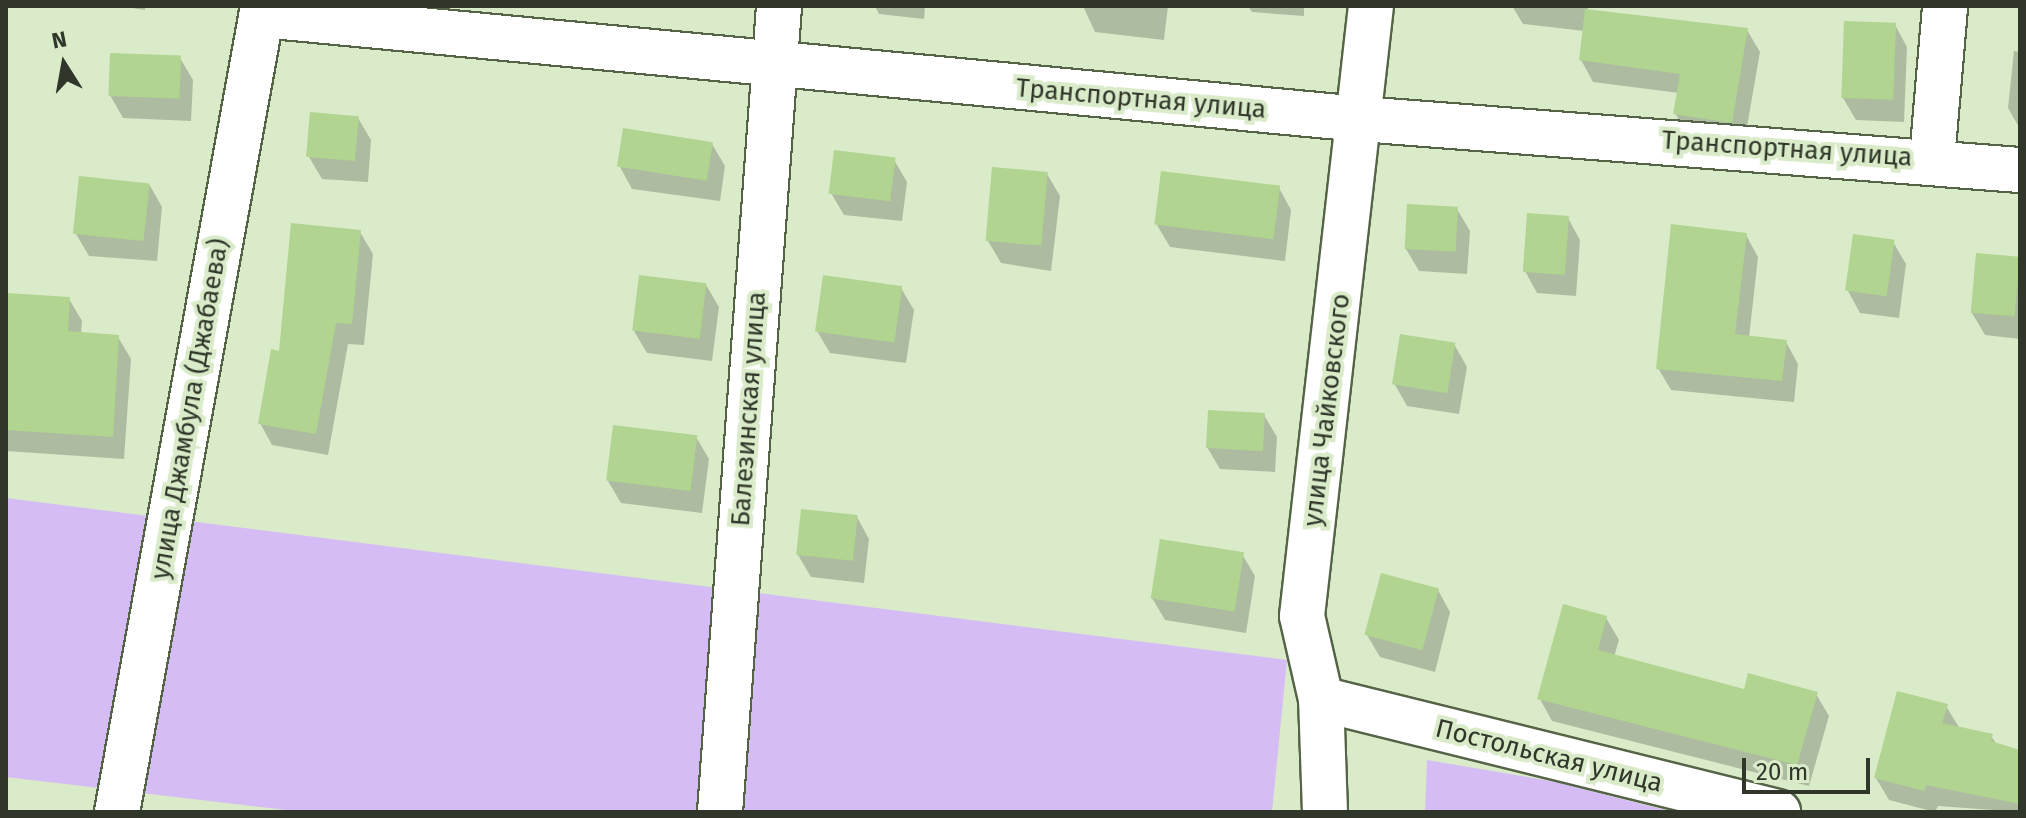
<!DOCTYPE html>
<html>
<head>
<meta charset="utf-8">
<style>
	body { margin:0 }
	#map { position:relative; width:2026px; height:818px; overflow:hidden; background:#d9ebc9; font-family:"Fira Sans",sans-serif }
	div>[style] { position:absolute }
	.green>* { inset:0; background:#d6bcf4 }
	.shadow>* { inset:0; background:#0003 }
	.building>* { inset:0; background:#b1d490; transform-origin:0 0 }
	.roads { filter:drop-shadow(2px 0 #556447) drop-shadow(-2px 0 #556447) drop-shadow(0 2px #556447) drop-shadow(0 -2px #556447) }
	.street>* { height:44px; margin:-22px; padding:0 22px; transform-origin:22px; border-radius:22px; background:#fff }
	span { translate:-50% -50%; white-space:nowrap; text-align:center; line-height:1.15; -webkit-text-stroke:8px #d9ebc9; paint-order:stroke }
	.street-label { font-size:26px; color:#30372a }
	.frame { position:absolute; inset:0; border:8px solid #30372a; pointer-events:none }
	.north { position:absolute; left:24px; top:24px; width:80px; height:80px; -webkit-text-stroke:6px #d9ebc9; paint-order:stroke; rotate:349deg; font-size:22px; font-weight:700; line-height:32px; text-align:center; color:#30372a }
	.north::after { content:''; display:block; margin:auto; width:28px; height:36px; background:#30372a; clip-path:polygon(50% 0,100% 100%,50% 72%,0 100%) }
	.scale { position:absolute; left:1742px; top:758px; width:128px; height:36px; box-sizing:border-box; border:4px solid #30372a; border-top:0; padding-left:10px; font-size:24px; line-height:28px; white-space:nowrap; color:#30372a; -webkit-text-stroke:6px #d9ebc9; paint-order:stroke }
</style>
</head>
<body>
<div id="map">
	<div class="green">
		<div style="clip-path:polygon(6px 498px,1287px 660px,1272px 812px,303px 812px,6px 777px)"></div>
		<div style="clip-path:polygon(1427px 760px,1551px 781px,1674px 812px,1425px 812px)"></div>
	</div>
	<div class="shadow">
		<div style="clip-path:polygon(119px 6px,145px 6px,145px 10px)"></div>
		<div style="clip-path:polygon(875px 6px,925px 6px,924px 19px,879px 14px)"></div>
		<div style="clip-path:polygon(1083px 6px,1168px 6px,1164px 40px,1095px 32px)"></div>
		<div style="clip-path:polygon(1248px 6px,1304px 6px,1304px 16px,1252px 12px)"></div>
		<div style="clip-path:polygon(1512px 6px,1588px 6px,1588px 12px,1747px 30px,1760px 52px,1744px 144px,1688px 135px,1675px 113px,1679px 93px,1593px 82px,1581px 60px,1584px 31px,1523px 24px)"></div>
		<div style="clip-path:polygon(1895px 25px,1907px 47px,1904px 122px,1856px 120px,1843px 98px)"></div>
		<div style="clip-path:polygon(2014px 51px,2020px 52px,2020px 129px,2008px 108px)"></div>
		<div style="clip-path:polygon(180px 58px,193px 80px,191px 121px,123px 118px,110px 95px)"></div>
		<div style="clip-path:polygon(358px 118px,371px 140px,368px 182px,322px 179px,309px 157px)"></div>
		<div style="clip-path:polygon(712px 144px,725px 166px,720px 201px,632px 189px,620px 167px)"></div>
		<div style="clip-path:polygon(894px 160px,907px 182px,902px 221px,844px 215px,831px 193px)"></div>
		<div style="clip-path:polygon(1047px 174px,1060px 196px,1051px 271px,1001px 263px,988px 241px)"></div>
		<div style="clip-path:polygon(149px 184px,162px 207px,157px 261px,89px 256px,76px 234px)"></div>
		<div style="clip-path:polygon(1279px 188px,1291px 210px,1285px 261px,1170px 247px,1157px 225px)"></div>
		<div style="clip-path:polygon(1457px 209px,1470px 231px,1467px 274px,1419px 271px,1406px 249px)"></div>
		<div style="clip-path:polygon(1568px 218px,1580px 240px,1576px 296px,1537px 293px,1525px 271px)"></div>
		<div style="clip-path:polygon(360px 232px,373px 254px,364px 345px,348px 344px,328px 455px,272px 445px,260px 423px,281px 353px)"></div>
		<div style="clip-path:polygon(1746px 235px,1758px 257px,1749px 338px,1786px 342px,1798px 364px,1794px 402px,1671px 390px,1658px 368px)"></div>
		<div style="clip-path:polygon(1893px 242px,1906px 264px,1899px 318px,1860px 313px,1848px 291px)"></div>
		<div style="clip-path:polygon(2020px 259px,2020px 339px,1985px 335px,1972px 313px)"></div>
		<div style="clip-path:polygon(706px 285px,719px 307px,712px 361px,647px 353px,634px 331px)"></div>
		<div style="clip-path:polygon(901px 288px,914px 310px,906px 363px,830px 353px,817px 331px)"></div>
		<div style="clip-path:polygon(6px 295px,69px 299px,82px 321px,81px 334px,118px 337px,131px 359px,124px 459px,6px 451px)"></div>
		<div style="clip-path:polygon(1454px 344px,1467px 367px,1459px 414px,1407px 406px,1394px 383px)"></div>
		<div style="clip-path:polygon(1264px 415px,1277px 437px,1275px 472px,1220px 469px,1207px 447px)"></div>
		<div style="clip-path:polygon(696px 437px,709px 459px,702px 513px,621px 503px,608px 481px)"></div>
		<div style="clip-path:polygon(857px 517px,869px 539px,864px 583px,811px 577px,798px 555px)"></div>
		<div style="clip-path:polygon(1242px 554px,1255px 576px,1246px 633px,1165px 620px,1152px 598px)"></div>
		<div style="clip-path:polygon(1438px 590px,1450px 612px,1435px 672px,1380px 657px,1367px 635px)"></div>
		<div style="clip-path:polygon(1606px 618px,1619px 640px,1614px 657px,1746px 691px,1816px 694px,1829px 716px,1809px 786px,1552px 721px,1540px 699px)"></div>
		<div style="clip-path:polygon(1946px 706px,1960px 729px,1991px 736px,1997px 745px,2020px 752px,2020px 812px,1938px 806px,1935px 812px,1889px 800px,1876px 778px)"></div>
	</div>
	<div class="building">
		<div style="clip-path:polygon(1585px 9px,1748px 28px,1732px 123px,1673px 114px,1680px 74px,1579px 60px)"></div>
		<div style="left:1844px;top:21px;width:52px;height:77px;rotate:2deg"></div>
		<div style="left:110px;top:53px;width:71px;height:43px;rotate:2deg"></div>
		<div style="left:310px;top:112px;width:49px;height:45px;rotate:5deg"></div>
		<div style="left:623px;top:128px;width:91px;height:39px;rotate:9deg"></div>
		<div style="left:834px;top:150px;width:62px;height:44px;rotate:7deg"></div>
		<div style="left:992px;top:167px;width:56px;height:74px;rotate:5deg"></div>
		<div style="left:1161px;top:171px;width:120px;height:54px;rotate:7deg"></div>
		<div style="left:79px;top:176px;width:71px;height:58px;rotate:6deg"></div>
		<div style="left:1407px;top:204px;width:51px;height:45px;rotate:3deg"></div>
		<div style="left:1527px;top:213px;width:42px;height:59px;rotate:4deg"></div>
		<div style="clip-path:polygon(291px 223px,361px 230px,352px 324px,336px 323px,316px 434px,258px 424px,271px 349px,279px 351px)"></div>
		<div style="clip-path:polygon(1671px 224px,1747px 233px,1735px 334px,1787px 340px,1782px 381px,1656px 369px)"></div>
		<div style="left:1853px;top:234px;width:42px;height:57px;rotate:8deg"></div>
		<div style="left:1976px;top:253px;width:44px;height:60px;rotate:5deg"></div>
		<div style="left:639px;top:275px;width:68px;height:56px;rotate:7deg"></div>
		<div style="left:823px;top:275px;width:80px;height:57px;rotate:8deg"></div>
		<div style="clip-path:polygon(6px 293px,70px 297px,68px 331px,119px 335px,113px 437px,6px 430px)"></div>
		<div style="left:1400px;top:334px;width:56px;height:51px;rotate:9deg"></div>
		<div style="left:1208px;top:410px;width:57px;height:38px;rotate:3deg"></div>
		<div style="left:613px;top:425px;width:85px;height:56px;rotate:7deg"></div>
		<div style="left:801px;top:509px;width:57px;height:46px;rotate:6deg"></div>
		<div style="left:1160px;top:539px;width:85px;height:60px;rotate:9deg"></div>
		<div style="left:1381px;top:573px;width:60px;height:64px;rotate:15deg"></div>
		<div style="clip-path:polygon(1563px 604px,1607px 616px,1598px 650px,1744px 689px,1748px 673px,1818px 692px,1797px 765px,1537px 699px)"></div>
		<div style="clip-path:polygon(1897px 691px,1948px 704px,1942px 723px,1993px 734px,1991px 741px,2020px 750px,2020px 804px,1926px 785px,1924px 791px,1874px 778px)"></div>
	</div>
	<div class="roads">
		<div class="street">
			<div style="left:262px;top:15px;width:1104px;rotate:5.41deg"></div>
			<div style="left:1361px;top:119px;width:661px;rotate:4.43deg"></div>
			<div style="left:1932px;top:159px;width:154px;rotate:-85.1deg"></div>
			<div style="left:1321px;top:699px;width:471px;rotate:13.9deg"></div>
			<div style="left:117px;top:812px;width:819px;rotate:-79.73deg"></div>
			<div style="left:720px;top:812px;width:808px;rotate:-85.81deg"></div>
			<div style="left:1325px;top:812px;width:113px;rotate:-92deg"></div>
			<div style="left:1321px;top:699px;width:85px;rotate:-102.9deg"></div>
			<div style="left:1302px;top:616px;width:614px;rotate:-83.55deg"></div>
		</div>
	</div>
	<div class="street-label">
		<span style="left:1141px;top:99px;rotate:5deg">Транспортная улица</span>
		<span style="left:1787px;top:149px;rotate:4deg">Транспортная улица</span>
		<span style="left:190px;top:409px;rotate:-80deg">улица Джамбула (Джабаева)</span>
		<span style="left:749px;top:409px;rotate:-86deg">Балезинская улица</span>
		<span style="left:1327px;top:410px;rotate:-83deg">улица Чайковского</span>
		<span style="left:1549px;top:756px;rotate:14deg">Постольская улица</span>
	</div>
	<div class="frame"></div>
	<div class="north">N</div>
	<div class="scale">20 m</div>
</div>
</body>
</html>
